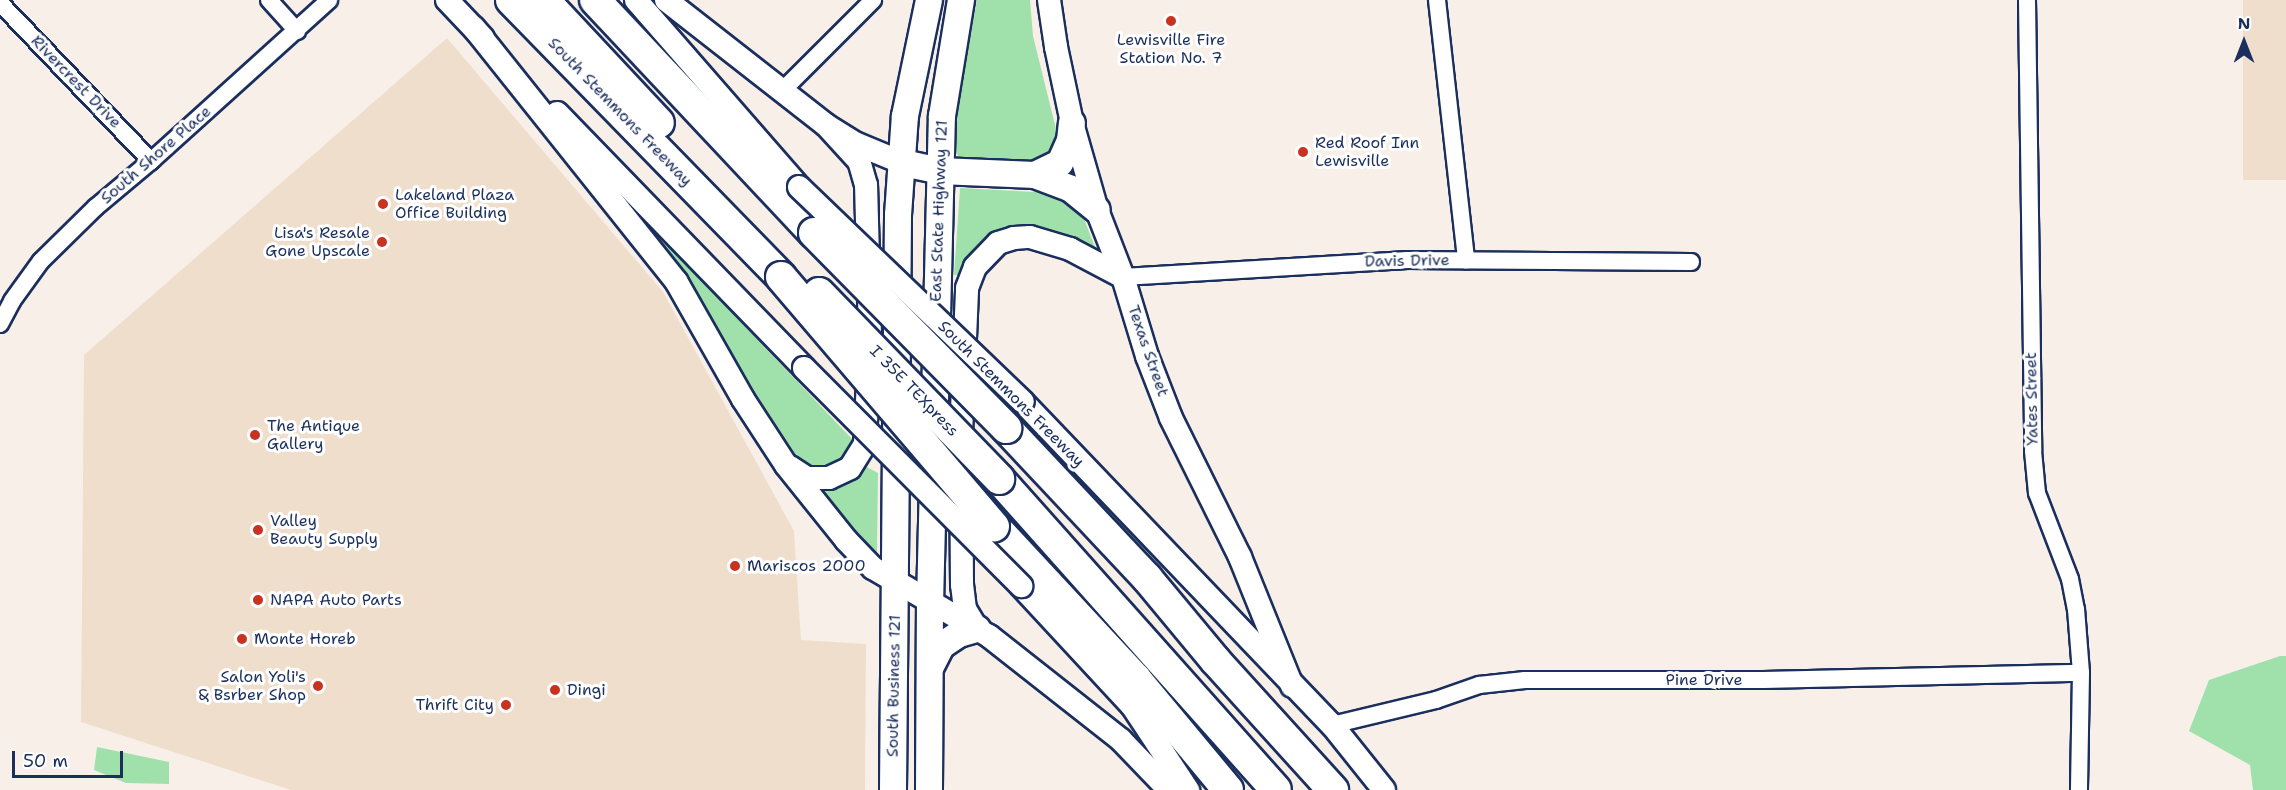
<!DOCTYPE html>
<html>
<head>
<meta charset="utf-8">
<style>
	body { margin:0 }
	#map { position:relative; width:2286px; height:790px; overflow:hidden; background:#f8f0e8; font-family:"Shantell Sans",sans-serif }
	div>[style] { position:absolute }
	.built>* { inset:0; background:#efdecc; transform-origin:0 0 }
	.green>* { inset:0; background:#a0e1ab }
	.roads { filter:drop-shadow(2px 0 #1b2f5e) drop-shadow(-2px 0 #1b2f5e) drop-shadow(0 2px #1b2f5e) drop-shadow(0 -2px #1b2f5e) }
	.minor>* { height:16px; margin:-8px; padding:0 8px; transform-origin:8px; border-radius:8px; background:#fff }
	.secondary>* { height:22px; margin:-11px; padding:0 11px; transform-origin:11px; border-radius:11px; background:#fff }
	.primary>* { height:26px; margin:-13px; padding:0 13px; transform-origin:13px; border-radius:13px; background:#fff }
	.motorway>* { height:30px; margin:-15px; padding:0 15px; transform-origin:15px; border-radius:15px; background:#fff }
	.bridges { filter:drop-shadow(2px 0 #1b2f5e) drop-shadow(-2px 0 #1b2f5e) drop-shadow(0 2px #1b2f5e) drop-shadow(0 -2px #1b2f5e) }
	.secondary-bridge>* { height:22px; margin:-11px; padding:0 11px; transform-origin:11px; border-radius:11px; background:#fff }
	.motorway-bridge>* { height:30px; margin:-15px; padding:0 15px; transform-origin:15px; border-radius:15px; background:#fff }
	.dots>* { width:16px; height:16px; translate:-50% -50%; box-sizing:border-box; border:3px solid #fff; border-radius:50% }
	span { translate:-50% -50%; white-space:nowrap; text-align:center; line-height:1.15; -webkit-text-stroke:6px #fff; paint-order:stroke }
	.poi-label { font-size:16px; color:#1b2f5e }
	.left { translate:0 -50%; text-align:left }
	.right { translate:-100% -50%; text-align:right }
	.street-label { font-size:16px; color:#1b2f5e }
	.north { position:absolute; left:2214px; top:12px; width:60px; height:60px; -webkit-text-stroke:4px #fff; paint-order:stroke; rotate:0deg; font-size:16px; font-weight:700; line-height:24px; text-align:center; color:#1b2f5e }
	.north::after { content:''; display:block; margin:auto; width:21px; height:27px; background:#1b2f5e; clip-path:polygon(50% 0,100% 100%,50% 72%,0 100%) }
	.scale { position:absolute; left:12px; top:751px; width:111px; height:27px; box-sizing:border-box; border:3px solid #1b2f5e; border-top:0; padding-left:8px; font-size:18px; line-height:21px; white-space:nowrap; color:#1b2f5e; -webkit-text-stroke:4px #fff; paint-order:stroke }
</style>
</head>
<body>
<div id="map">
	<div class="built">
		<div style="left:2243px;top:0;width:43px;height:180px"></div>
		<div style="clip-path:polygon(447px 38px,663px 292px,794px 531px,801px 640px,866px 644px,865px 790px,291px 790px,81px 722px,84px 355px)"></div>
	</div>
	<div class="green">
		<div style="clip-path:polygon(977px 0,1030px 0,1033px 36px,1061px 149px,1047px 165px,979px 167px,960px 159px,954px 150px,961px 83px)"></div>
		<div style="clip-path:polygon(960px 188px,1053px 193px,1080px 209px,1099px 257px,1010px 231px,979px 243px,958px 275px,954px 275px)"></div>
		<div style="clip-path:polygon(657px 238px,669px 247px,854px 441px,848px 459px,831px 472px,806px 471px,778px 434px,735px 367px,681px 270px)"></div>
		<div style="clip-path:polygon(865px 466px,878px 473px,877px 554px,839px 515px,823px 492px,838px 488px,855px 478px)"></div>
		<div style="clip-path:polygon(2280px 656px,2286px 656px,2286px 790px,2253px 790px,2250px 765px,2189px 731px,2209px 680px)"></div>
		<div style="clip-path:polygon(97px 747px,169px 762px,169px 784px,126px 783px,94px 770px)"></div>
	</div>
	<div class="roads">
		<div class="minor">
			<div style="left:269px;top:0;width:42px;rotate:47.9deg"></div>
			<div style="left:1437px;top:0;width:262px;rotate:83.6deg"></div>
			<div style="left:2027px;top:0;width:451px;rotate:89.2deg"></div>
			<div style="left:2033px;top:451px;width:42px;rotate:84.6deg"></div>
			<div style="left:2037px;top:493px;width:92px;rotate:69deg"></div>
			<div style="left:2070px;top:579px;width:31px;rotate:79deg"></div>
			<div style="left:2076px;top:609px;width:64px;rotate:85.5deg"></div>
			<div style="left:2081px;top:673px;width:117px;rotate:91deg"></div>
			<div style="left:0;top:3px;width:219px;rotate:46.3deg"></div>
			<div style="left:782px;top:91px;width:129px;rotate:-45deg"></div>
			<div style="left:1123px;top:277px;width:285px;rotate:-3.4deg"></div>
			<div style="left:1407px;top:260px;width:284px;rotate:0.4deg"></div>
			<div style="left:0;top:324px;width:26px;rotate:-62deg"></div>
			<div style="left:12px;top:301px;width:49px;rotate:-54.1deg"></div>
			<div style="left:41px;top:261px;width:77px;rotate:-44.5deg"></div>
			<div style="left:96px;top:207px;width:72px;rotate:-39.9deg"></div>
			<div style="left:151px;top:161px;width:240px;rotate:-42.1deg"></div>
			<div style="left:1332px;top:725px;width:107px;rotate:-13.5deg"></div>
			<div style="left:1436px;top:700px;width:46px;rotate:-19.2deg"></div>
			<div style="left:1479px;top:685px;width:46px;rotate:-6.2deg"></div>
			<div style="left:1525px;top:680px;width:238px"></div>
			<div style="left:1763px;top:680px;width:318px;rotate:-1.3deg"></div>
		</div>
		<div class="secondary">
			<div style="left:447px;top:0;width:52px;rotate:46.5deg"></div>
			<div style="left:636px;top:0;width:248px;rotate:48.9deg"></div>
			<div style="left:666px;top:0;width:203px;rotate:38deg"></div>
			<div style="left:826px;top:125px;width:36px;rotate:32deg"></div>
			<div style="left:857px;top:144px;width:50px;rotate:22.4deg"></div>
			<div style="left:1049px;top:0;width:48px;rotate:81.5deg"></div>
			<div style="left:1056px;top:47px;width:78px;rotate:78.1deg"></div>
			<div style="left:1072px;top:123px;width:91px;rotate:74deg"></div>
			<div style="left:1097px;top:210px;width:72px;rotate:68.8deg"></div>
			<div style="left:1123px;top:277px;width:83px;rotate:73.1deg"></div>
			<div style="left:1147px;top:356px;width:66px;rotate:68.8deg"></div>
			<div style="left:1171px;top:418px;width:155px;rotate:63.6deg"></div>
			<div style="left:1240px;top:557px;width:139px;rotate:68deg"></div>
			<div style="left:474px;top:28px;width:324px;rotate:51.4deg"></div>
			<div style="left:676px;top:281px;width:136px;rotate:60.4deg"></div>
			<div style="left:743px;top:399px;width:79px;rotate:56.9deg"></div>
			<div style="left:786px;top:465px;width:96px;rotate:51.3deg"></div>
			<div style="left:846px;top:540px;width:39px;rotate:46deg"></div>
			<div style="left:873px;top:568px;width:134px;rotate:30.4deg"></div>
			<div style="left:989px;top:636px;width:168px;rotate:38.2deg"></div>
			<div style="left:1121px;top:740px;width:69px;rotate:46.2deg"></div>
			<div style="left:557px;top:113px;width:355px;rotate:45.9deg"></div>
			<div style="left:1023px;top:402px;width:447px;rotate:46.3deg"></div>
			<div style="left:1332px;top:725px;width:83px;rotate:51.3deg"></div>
			<div style="left:790px;top:467px;width:20px;rotate:33deg"></div>
			<div style="left:807px;top:478px;width:22px"></div>
			<div style="left:829px;top:478px;width:23px;rotate:-25deg"></div>
			<div style="left:850px;top:468px;width:28px;rotate:-58deg"></div>
			<div style="left:865px;top:444px;width:108px;rotate:-87.3deg"></div>
			<div style="left:870px;top:336px;width:151px;rotate:-91.5deg"></div>
			<div style="left:866px;top:185px;width:25px;rotate:-106deg"></div>
			<div style="left:859px;top:161px;width:49px;rotate:-132.5deg"></div>
			<div style="left:1021px;top:586px;width:165px;rotate:47.2deg"></div>
			<div style="left:1133px;top:707px;width:100px;rotate:56.5deg"></div>
			<div style="left:977px;top:629px;width:23px;rotate:-121deg"></div>
			<div style="left:965px;top:609px;width:24px;rotate:-97deg"></div>
			<div style="left:962px;top:585px;width:151px;rotate:-90.4deg"></div>
			<div style="left:961px;top:434px;width:146px;rotate:-87.6deg"></div>
			<div style="left:967px;top:288px;width:22px;rotate:-69deg"></div>
			<div style="left:975px;top:267px;width:33px;rotate:-46deg"></div>
			<div style="left:998px;top:243px;width:17px;rotate:-17deg"></div>
			<div style="left:1014px;top:238px;width:16px;rotate:-4deg"></div>
			<div style="left:1030px;top:237px;width:42px;rotate:16.7deg"></div>
			<div style="left:1070px;top:249px;width:60px;rotate:27.8deg"></div>
		</div>
		<div class="primary">
			<div style="left:903px;top:163px;width:38px;rotate:12deg"></div>
			<div style="left:940px;top:171px;width:95px;rotate:2.4deg"></div>
			<div style="left:1035px;top:175px;width:39px;rotate:21deg"></div>
			<div style="left:1071px;top:189px;width:33px;rotate:39deg"></div>
			<div style="left:1035px;top:175px;width:28px;rotate:-26deg"></div>
			<div style="left:1060px;top:163px;width:24px;rotate:-66deg"></div>
			<div style="left:1070px;top:141px;width:18px;rotate:-84deg"></div>
			<div style="left:930px;top:668px;width:25px;rotate:-63deg"></div>
			<div style="left:941px;top:646px;width:22px;rotate:-34deg"></div>
			<div style="left:959px;top:634px;width:19px;rotate:-16deg"></div>
			<div style="left:893px;top:790px;width:575px;rotate:-89.5deg"></div>
			<div style="left:898px;top:215px;width:99px;rotate:-86deg"></div>
			<div style="left:905px;top:116px;width:118px;rotate:-78.3deg"></div>
			<div style="left:929px;top:790px;width:186px;rotate:-89.7deg"></div>
			<div style="left:930px;top:604px;width:488px;rotate:-88.6deg"></div>
			<div style="left:942px;top:116px;width:118px;rotate:-80.7deg"></div>
		</div>
		<div class="motorway">
			<div style="left:511px;top:0;width:387px;rotate:45.7deg"></div>
			<div style="left:544px;top:0;width:168px;rotate:46.9deg"></div>
			<div style="left:595px;top:0;width:320px;rotate:46.8deg"></div>
			<div style="left:1006px;top:428px;width:206px;rotate:46.8deg"></div>
			<div style="left:1147px;top:578px;width:107px;rotate:50.3deg"></div>
			<div style="left:1215px;top:660px;width:176px;rotate:47.8deg"></div>
			<div style="left:999px;top:479px;width:416px;rotate:48.3deg"></div>
			<div style="left:994px;top:526px;width:209px;rotate:47.1deg"></div>
			<div style="left:1136px;top:679px;width:144px;rotate:50.3deg"></div>
		</div>
	</div>
	<div class="bridges">
		<div class="secondary-bridge">
			<div style="left:799px;top:187px;width:310px;rotate:43.8deg"></div>
			<div style="left:804px;top:368px;width:308px;rotate:45.1deg"></div>
		</div>
		<div class="motorway-bridge">
			<div style="left:814px;top:233px;width:274px;rotate:45.4deg"></div>
			<div style="left:781px;top:277px;width:328px;rotate:49.5deg"></div>
			<div style="left:819px;top:293px;width:259px;rotate:45.9deg"></div>
		</div>
	</div>
	<div class="dots">
		<div style="left:1171px;top:21px;background:#c8321e"></div>
		<div style="left:1303px;top:152px;background:#c8321e"></div>
		<div style="left:383px;top:204px;background:#c8321e"></div>
		<div style="left:382px;top:242px;background:#c8321e"></div>
		<div style="left:255px;top:435px;background:#c8321e"></div>
		<div style="left:258px;top:530px;background:#c8321e"></div>
		<div style="left:735px;top:566px;background:#c8321e"></div>
		<div style="left:258px;top:600px;background:#c8321e"></div>
		<div style="left:242px;top:639px;background:#c8321e"></div>
		<div style="left:318px;top:686px;background:#c8321e"></div>
		<div style="left:555px;top:690px;background:#c8321e"></div>
		<div style="left:506px;top:705px;background:#c8321e"></div>
	</div>
	<div class="poi-label">
		<span style="left:1171px;top:49px">Lewisville Fire<br>Station No. 7</span>
		<span class="left" style="left:1315px;top:152px">Red Roof Inn<br>Lewisville</span>
		<span class="left" style="left:395px;top:204px">Lakeland Plaza<br>Office Building</span>
		<span class="right" style="left:370px;top:242px">Lisa's Resale<br>Gone Upscale</span>
		<span class="left" style="left:267px;top:435px">The Antique<br>Gallery</span>
		<span class="left" style="left:270px;top:530px">Valley<br>Beauty Supply</span>
		<span class="left" style="left:747px;top:566px">Mariscos 2000</span>
		<span class="left" style="left:270px;top:600px">NAPA Auto Parts</span>
		<span class="left" style="left:254px;top:639px">Monte Horeb</span>
		<span class="right" style="left:306px;top:686px">Salon Yoli's<br>&amp; Bsrber Shop</span>
		<span class="left" style="left:567px;top:690px">Dingi</span>
		<span class="right" style="left:494px;top:705px">Thrift City</span>
	</div>
	<div class="street-label">
		<span style="left:76px;top:82px;rotate:46deg">Rivercrest Drive</span>
		<span style="left:620px;top:112px;rotate:46deg">South Stemmons Freeway</span>
		<span style="left:156px;top:155px;rotate:-41deg">South Shore Place</span>
		<span style="left:939px;top:211px;rotate:-88deg">East State Highway 121</span>
		<span style="left:1407px;top:261px;rotate:-1deg">Davis Drive</span>
		<span style="left:1148px;top:351px;rotate:71deg">Texas Street</span>
		<span style="left:914px;top:391px;rotate:46deg">I 35E TEXpress</span>
		<span style="left:1011px;top:394px;rotate:45deg">South Stemmons Freeway</span>
		<span style="left:2032px;top:399px;rotate:-91deg">Yates Street</span>
		<span style="left:1704px;top:680px">Pine Drive</span>
		<span style="left:894px;top:686px;rotate:-89deg">South Business 121</span>
	</div>
	<div class="north">N</div>
	<div class="scale">50 m</div>
</div>
</body>
</html>
